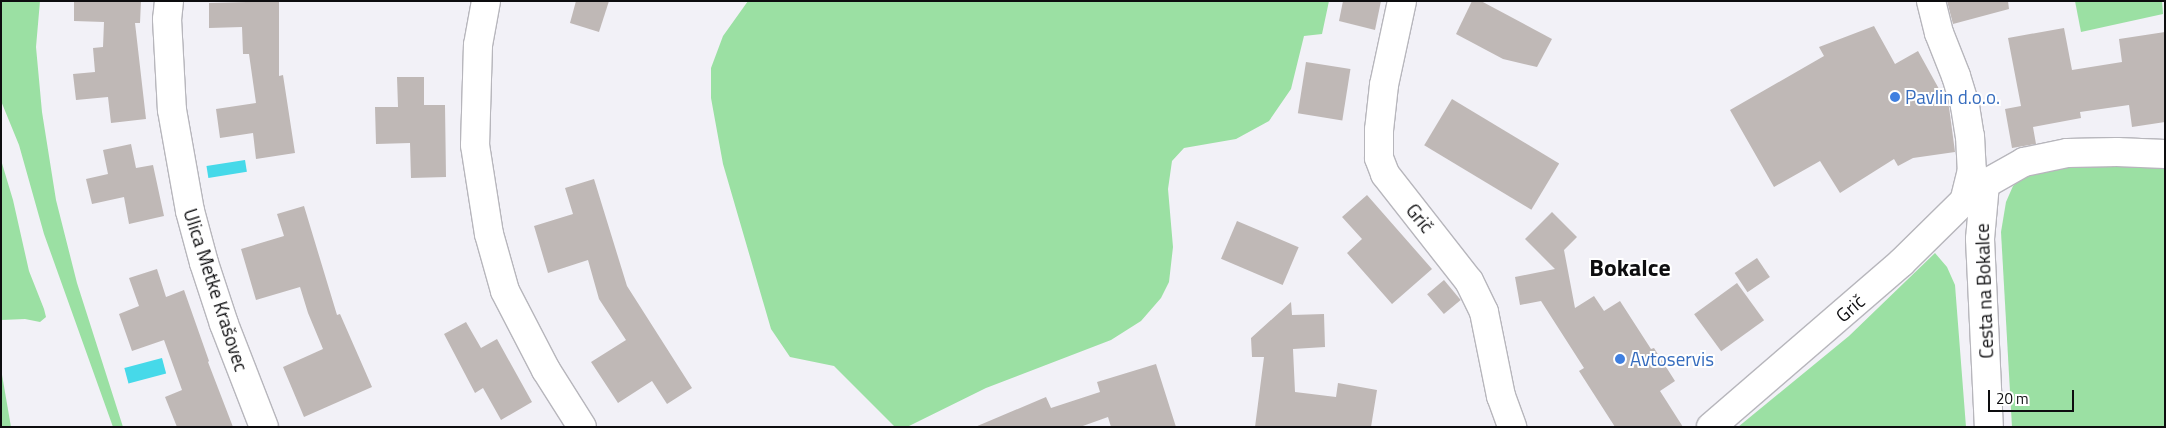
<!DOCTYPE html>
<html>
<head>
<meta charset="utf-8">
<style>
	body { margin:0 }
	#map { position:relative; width:2166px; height:428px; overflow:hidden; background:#f2f1f7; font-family:"Titillium Web",sans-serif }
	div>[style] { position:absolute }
	.green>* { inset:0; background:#9be0a3 }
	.water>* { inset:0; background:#46d9e9; transform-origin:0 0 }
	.building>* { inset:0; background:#bfb8b6; transform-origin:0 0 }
	.roads { filter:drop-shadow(1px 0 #b7b6bc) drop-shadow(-1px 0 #b7b6bc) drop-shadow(0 1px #b7b6bc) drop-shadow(0 -1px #b7b6bc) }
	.minor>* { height:28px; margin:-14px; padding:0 14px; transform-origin:14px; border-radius:14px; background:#fff }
	.dots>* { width:14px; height:14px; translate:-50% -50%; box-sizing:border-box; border:2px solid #fff; border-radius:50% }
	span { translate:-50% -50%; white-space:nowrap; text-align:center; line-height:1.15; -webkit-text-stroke:4px #fff; paint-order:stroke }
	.shop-label { font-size:19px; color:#366cbe }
	.left { translate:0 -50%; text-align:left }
	.street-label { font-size:19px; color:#0d0d0f }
	.district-label { font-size:24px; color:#0d0d0f; font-weight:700 }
	.frame { position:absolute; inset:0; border:2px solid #0d0d0f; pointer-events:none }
	.scale { position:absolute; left:1988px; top:390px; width:86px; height:22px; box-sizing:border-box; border:2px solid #0d0d0f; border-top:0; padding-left:6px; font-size:15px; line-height:18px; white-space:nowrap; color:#0d0d0f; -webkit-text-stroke:4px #fff; paint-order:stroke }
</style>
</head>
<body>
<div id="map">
	<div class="green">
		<div style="clip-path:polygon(1px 1px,40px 1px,36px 47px,42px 112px,56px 200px,77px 283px,123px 427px,113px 427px,44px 234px,19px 145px,1px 101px)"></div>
		<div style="clip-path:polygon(748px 1px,1329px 1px,1322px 34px,1304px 36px,1291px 89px,1269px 121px,1236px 139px,1184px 148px,1172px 161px,1168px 189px,1173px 247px,1169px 282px,1161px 298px,1141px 321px,1111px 340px,986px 388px,907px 427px,895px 427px,834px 366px,790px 357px,771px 329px,723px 164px,711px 98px,711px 68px,723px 36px)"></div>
		<div style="clip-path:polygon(2075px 1px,2162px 1px,2163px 14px,2081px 32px)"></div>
		<div style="clip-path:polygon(1px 160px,13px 200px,29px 271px,44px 309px,46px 317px,40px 322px,25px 319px,1px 320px)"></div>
		<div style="clip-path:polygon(2071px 165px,2165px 165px,2165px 427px,2012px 427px,2001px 232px,2006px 202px,2013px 186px,2030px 172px)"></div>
		<div style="clip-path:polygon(1935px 253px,1947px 267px,1955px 285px,1966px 427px,1738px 427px,1849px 336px)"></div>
		<div style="clip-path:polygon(1px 369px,11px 427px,1px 427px)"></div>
	</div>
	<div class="water">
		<div style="left:245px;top:160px;width:12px;height:39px;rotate:81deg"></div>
		<div style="left:162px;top:358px;width:16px;height:39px;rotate:75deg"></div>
	</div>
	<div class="building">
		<div style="clip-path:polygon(74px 1px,141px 1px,140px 23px,135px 23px,146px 119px,111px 123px,108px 97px,76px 100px,73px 74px,95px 72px,93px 48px,103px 47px,104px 22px,74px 21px)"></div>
		<div style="clip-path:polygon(279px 1px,279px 76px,283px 75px,295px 153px,256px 159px,253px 133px,220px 138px,216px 109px,256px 103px,249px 54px,243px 54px,242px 27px,209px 28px,209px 3px)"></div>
		<div style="clip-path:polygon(576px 1px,609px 1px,599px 32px,570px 23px)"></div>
		<div style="clip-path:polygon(1343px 1px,1381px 1px,1375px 30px,1339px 21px)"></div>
		<div style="clip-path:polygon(1472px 1px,1481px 1px,1552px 39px,1537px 67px,1503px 59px,1456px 34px)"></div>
		<div style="clip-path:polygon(1947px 1px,2008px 1px,2009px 9px,1953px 24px)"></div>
		<div style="clip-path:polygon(1874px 26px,1895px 64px,1918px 51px,1949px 107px,1955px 152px,1913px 158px,1898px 166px,1894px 159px,1840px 193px,1820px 161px,1774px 187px,1730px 110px,1824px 56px,1819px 47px)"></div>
		<div style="clip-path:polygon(2064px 28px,2072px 70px,2122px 62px,2119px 39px,2165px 32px,2165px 122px,2132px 127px,2129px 105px,2080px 112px,2081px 118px,2033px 127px,2036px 144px,2012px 148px,2005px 109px,2021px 106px,2008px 38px)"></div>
		<div style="left:1306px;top:62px;width:45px;height:52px;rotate:9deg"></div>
		<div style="clip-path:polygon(397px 77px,424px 77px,424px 105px,445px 105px,446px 177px,411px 178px,410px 143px,376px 144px,375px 107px,398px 107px)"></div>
		<div style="left:1452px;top:99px;width:125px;height:54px;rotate:31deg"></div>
		<div style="clip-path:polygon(131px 144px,136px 168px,153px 165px,164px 216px,129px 224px,124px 197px,92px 204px,86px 179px,108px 174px,103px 150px)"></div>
		<div style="clip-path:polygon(594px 179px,627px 286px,692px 388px,667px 404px,652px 381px,618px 403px,591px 362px,626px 340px,599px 299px,588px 260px,548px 273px,534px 226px,573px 214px,565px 188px)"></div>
		<div style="clip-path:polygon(1367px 195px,1432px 269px,1392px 304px,1347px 253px,1362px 239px,1342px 217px)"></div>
		<div style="clip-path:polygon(304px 206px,337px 315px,340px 314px,372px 387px,304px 417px,283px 367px,323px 349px,308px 313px,300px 287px,256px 300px,241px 249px,284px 236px,277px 214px)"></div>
		<div style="clip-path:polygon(1552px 212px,1577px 237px,1564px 250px,1575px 308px,1594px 296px,1604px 311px,1620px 301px,1651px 349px,1654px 348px,1675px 381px,1660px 391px,1683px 427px,1615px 427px,1579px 371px,1584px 368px,1541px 301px,1520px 305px,1515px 277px,1555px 269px,1525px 239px)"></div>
		<div style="left:1237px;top:221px;width:67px;height:41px;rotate:23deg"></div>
		<div style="left:1757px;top:258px;width:23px;height:27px;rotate:56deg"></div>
		<div style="clip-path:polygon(157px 269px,166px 297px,184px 290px,209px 361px,208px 362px,233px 427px,177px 427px,165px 397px,182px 390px,164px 340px,132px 351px,119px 314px,139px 306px,129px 278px)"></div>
		<div style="left:1444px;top:280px;width:26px;height:22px;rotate:50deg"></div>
		<div style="left:1737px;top:283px;width:46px;height:53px;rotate:54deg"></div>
		<div style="clip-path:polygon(1291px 302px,1292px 315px,1324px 314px,1325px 347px,1293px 349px,1295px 392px,1336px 397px,1338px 383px,1377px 390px,1371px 427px,1255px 427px,1264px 357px,1252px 357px,1251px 338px)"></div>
		<div style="clip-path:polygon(466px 322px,481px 348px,497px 339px,532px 402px,501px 420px,483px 388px,475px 393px,444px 334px)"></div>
		<div style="clip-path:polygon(1156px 364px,1176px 427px,1111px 427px,1108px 417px,1080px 427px,975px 427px,1046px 397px,1051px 408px,1100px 392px,1097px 382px)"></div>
	</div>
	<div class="roads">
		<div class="minor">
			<div style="left:169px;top:1px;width:18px;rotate:96deg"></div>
			<div style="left:167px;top:19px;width:91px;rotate:86.9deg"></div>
			<div style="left:172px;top:110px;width:103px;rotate:79.9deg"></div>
			<div style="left:190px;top:211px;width:54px;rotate:74.9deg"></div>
			<div style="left:204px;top:263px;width:64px;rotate:71.8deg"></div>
			<div style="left:224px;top:324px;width:110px;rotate:68.8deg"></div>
			<div style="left:486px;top:1px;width:45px;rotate:100.3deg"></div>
			<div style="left:478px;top:45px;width:100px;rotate:91.7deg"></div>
			<div style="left:475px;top:145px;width:90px;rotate:81.1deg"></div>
			<div style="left:489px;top:234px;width:59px;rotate:74.3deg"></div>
			<div style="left:505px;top:291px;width:89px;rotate:62.6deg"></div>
			<div style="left:546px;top:370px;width:67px;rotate:57.7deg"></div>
			<div style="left:1402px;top:1px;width:86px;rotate:102.1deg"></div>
			<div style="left:1384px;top:85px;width:45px;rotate:96.3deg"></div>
			<div style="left:1379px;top:130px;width:28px;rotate:90deg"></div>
			<div style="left:1379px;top:158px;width:17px;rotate:69deg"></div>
			<div style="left:1385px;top:174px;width:136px;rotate:51.9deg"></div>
			<div style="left:1469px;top:281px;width:34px;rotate:64deg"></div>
			<div style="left:1484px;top:312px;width:86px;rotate:78.6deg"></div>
			<div style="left:1501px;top:396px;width:33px;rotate:70deg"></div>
			<div style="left:1931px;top:1px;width:33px;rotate:76deg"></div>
			<div style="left:1939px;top:33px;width:46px;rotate:68.4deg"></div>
			<div style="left:1956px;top:76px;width:31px;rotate:73deg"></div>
			<div style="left:1965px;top:106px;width:30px;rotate:81deg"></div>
			<div style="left:1970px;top:136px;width:34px;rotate:87deg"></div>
			<div style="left:1972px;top:170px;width:32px;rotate:104deg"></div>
			<div style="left:1985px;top:184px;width:55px;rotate:95.2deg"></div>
			<div style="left:1980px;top:239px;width:188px;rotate:87.3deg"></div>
			<div style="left:1711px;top:427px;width:251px;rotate:-40.8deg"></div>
			<div style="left:1901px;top:263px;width:88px;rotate:-44.5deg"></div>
			<div style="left:1964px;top:201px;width:27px;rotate:-39deg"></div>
			<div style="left:1985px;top:184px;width:45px;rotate:-29.4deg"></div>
			<div style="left:2024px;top:162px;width:44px;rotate:-11.8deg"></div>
			<div style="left:2067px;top:153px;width:50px;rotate:-1.1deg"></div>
			<div style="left:2117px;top:152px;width:48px;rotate:2.4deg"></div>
		</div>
	</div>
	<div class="dots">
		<div style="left:1895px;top:97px;background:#3f7fe0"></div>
		<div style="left:1620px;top:359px;background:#3f7fe0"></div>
	</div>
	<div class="shop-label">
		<span class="left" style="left:1905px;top:97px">Pavlin d.o.o.</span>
		<span class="left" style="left:1630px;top:359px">Avtoservis</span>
	</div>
	<div class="street-label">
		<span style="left:1420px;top:218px;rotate:51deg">Grič</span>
		<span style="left:216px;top:290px;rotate:72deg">Ulica Metke Krašovec</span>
		<span style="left:1984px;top:291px;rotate:-92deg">Cesta na Bokalce</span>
		<span style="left:1850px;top:308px;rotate:-41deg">Grič</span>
	</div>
	<div class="district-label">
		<span style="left:1630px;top:268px">Bokalce</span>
	</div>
	<div class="frame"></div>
	<div class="scale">20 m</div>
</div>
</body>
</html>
